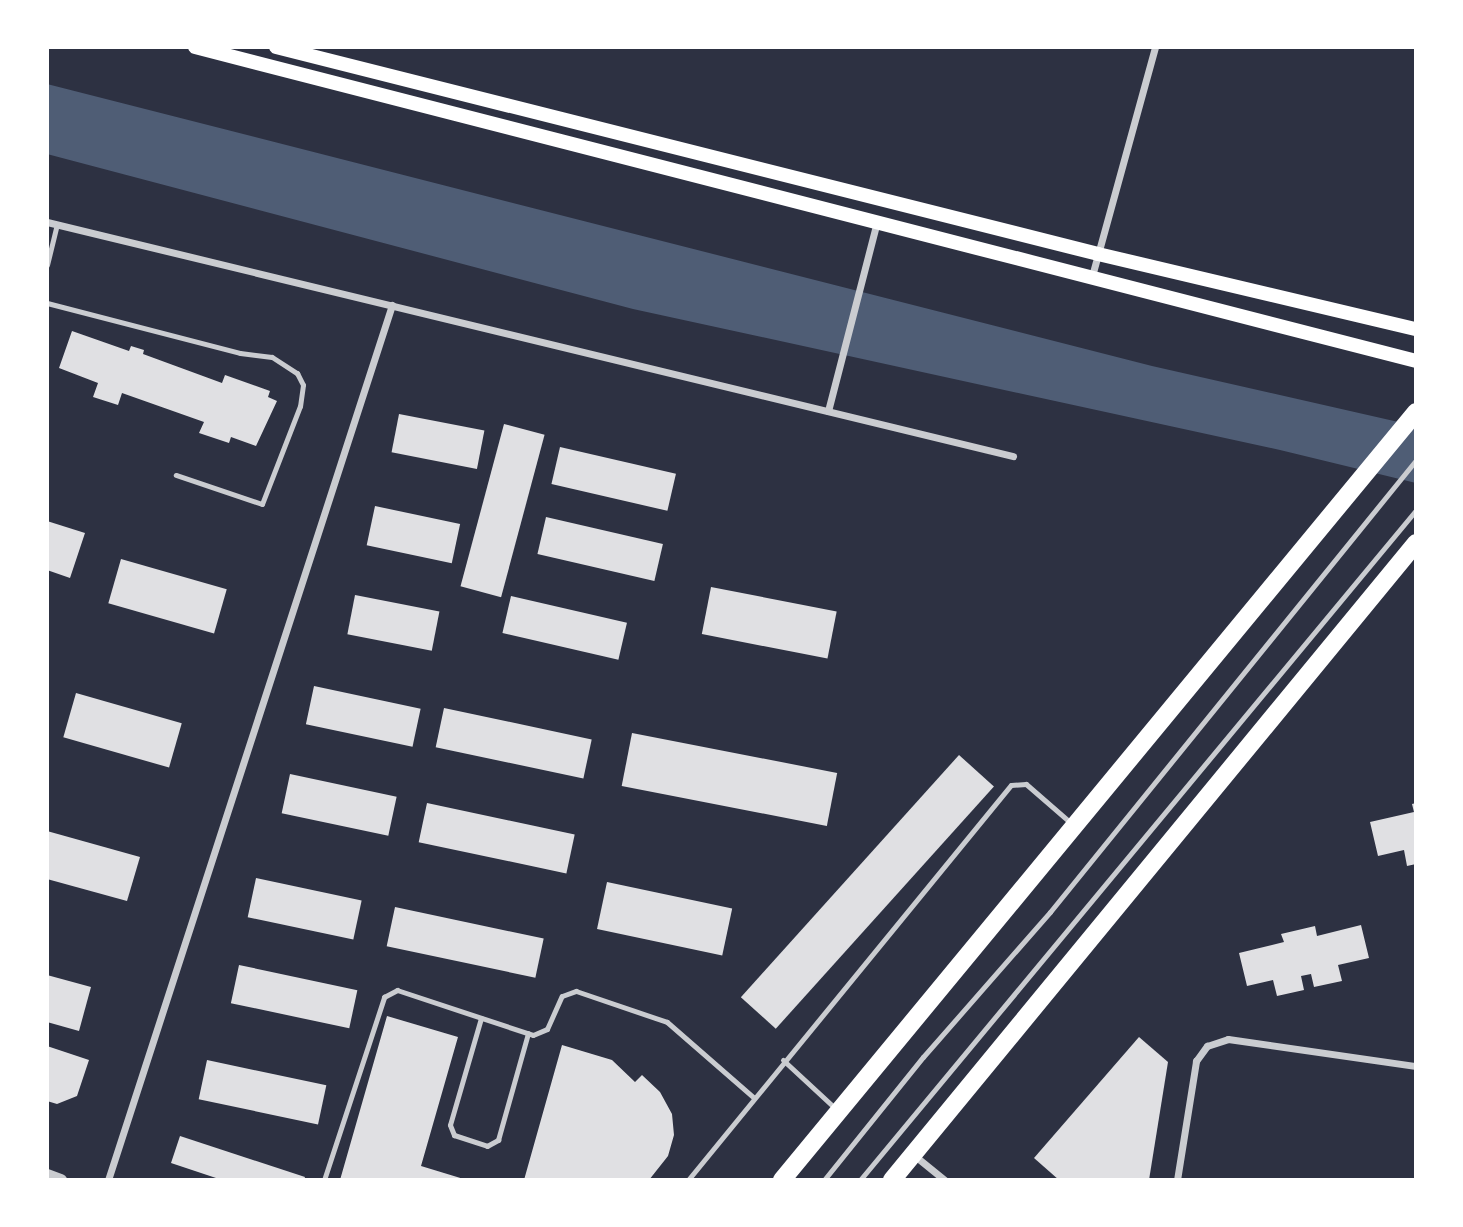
<!DOCTYPE html>
<html>
<head>
<meta charset="utf-8">
<style>
	body { margin:0 }
	#map { position:relative; width:1463px; height:1227px; overflow:hidden; background:#2d3142; font-family:"Source Sans 3",sans-serif }
	div>[style] { position:absolute }
	.water>* { inset:0; background:#4f5d75 }
	.building>* { inset:0; background:#e0e0e3; transform-origin:0 0 }
	.service>* { height:5px; margin:-2.5px; padding:0 2.5px; transform-origin:2.5px; border-radius:2.5px; background:#caccd0 }
	.minor>* { height:7px; margin:-3.5px; padding:0 3.5px; transform-origin:3.5px; border-radius:3.5px; background:#caccd0 }
	.tertiary>* { height:12px; margin:-6px; padding:0 6px; transform-origin:6px; border-radius:6px; background:#caccd0 }
	.secondary>* { height:14px; margin:-7px; padding:0 7px; transform-origin:7px; border-radius:7px; background:#fff }
	.primary>* { height:18px; margin:-9px; padding:0 9px; transform-origin:9px; border-radius:9px; background:#fff }
	span { translate:-50% -50%; white-space:nowrap; text-align:center; line-height:1.15; -webkit-text-stroke:5px #fff; paint-order:stroke }
	.frame { position:absolute; inset:0; border:49px solid #fff; pointer-events:none }
</style>
</head>
<body>
<div id="map">
	<div class="water">
		<div style="clip-path:polygon(47px 84px,1152px 366px,1416px 426px,1416px 483px,1280px 450px,633px 309px,47px 154px)"></div>
	</div>
	<div class="building">
		<div style="clip-path:polygon(72px 331px,129px 351px,131px 346px,144px 350px,143px 354px,222px 383px,225px 375px,270px 391px,268px 397px,277px 401px,256px 446px,231px 437px,229px 443px,199px 433px,204px 422px,122px 393px,118px 405px,93px 397px,98px 383px,59px 368px)"></div>
		<div style="left:399px;top:414px;width:87px;height:39px;rotate:11deg"></div>
		<div style="left:504px;top:424px;width:42px;height:168px;rotate:15deg"></div>
		<div style="left:560px;top:447px;width:119px;height:38px;rotate:13deg"></div>
		<div style="left:375px;top:506px;width:87px;height:40px;rotate:12deg"></div>
		<div style="left:546px;top:517px;width:120px;height:38px;rotate:13deg"></div>
		<div style="clip-path:polygon(47px 521px,85px 533px,70px 578px,47px 570px)"></div>
		<div style="left:121px;top:559px;width:110px;height:46px;rotate:16deg"></div>
		<div style="left:711px;top:587px;width:128px;height:48px;rotate:11deg"></div>
		<div style="left:355px;top:595px;width:86px;height:40px;rotate:11deg"></div>
		<div style="left:511px;top:596px;width:119px;height:38px;rotate:13deg"></div>
		<div style="left:314px;top:686px;width:109px;height:39px;rotate:12deg"></div>
		<div style="left:76px;top:693px;width:110px;height:46px;rotate:16deg"></div>
		<div style="left:444px;top:708px;width:151px;height:40px;rotate:12deg"></div>
		<div style="left:632px;top:733px;width:209px;height:54px;rotate:11deg"></div>
		<div style="left:959px;top:755px;width:47px;height:326px;rotate:42deg"></div>
		<div style="left:290px;top:774px;width:109px;height:40px;rotate:12deg"></div>
		<div style="left:427px;top:803px;width:151px;height:40px;rotate:12deg"></div>
		<div style="clip-path:polygon(1416px 803px,1416px 864px,1407px 866px,1404px 850px,1378px 856px,1370px 822px,1414px 812px,1412px 804px)"></div>
		<div style="clip-path:polygon(47px 831px,140px 857px,127px 901px,47px 879px)"></div>
		<div style="left:256px;top:878px;width:108px;height:40px;rotate:12deg"></div>
		<div style="left:607px;top:882px;width:128px;height:48px;rotate:12deg"></div>
		<div style="left:395px;top:907px;width:152px;height:40px;rotate:12deg"></div>
		<div style="clip-path:polygon(1361px 925px,1369px 958px,1338px 965px,1342px 981px,1314px 987px,1311px 974px,1301px 976px,1304px 990px,1277px 996px,1273px 980px,1247px 986px,1239px 953px,1284px 942px,1281px 934px,1315px 926px,1317px 936px)"></div>
		<div style="left:239px;top:965px;width:121px;height:39px;rotate:12deg"></div>
		<div style="clip-path:polygon(47px 975px,91px 987px,79px 1031px,47px 1022px)"></div>
		<div style="clip-path:polygon(387px 1016px,458px 1037px,421px 1166px,467px 1180px,340px 1180px)"></div>
		<div style="clip-path:polygon(1139px 1037px,1168px 1062px,1149px 1180px,1059px 1180px,1034px 1158px)"></div>
		<div style="clip-path:polygon(562px 1045px,612px 1060px,635px 1082px,642px 1075px,660px 1092px,672px 1114px,674px 1135px,668px 1156px,649px 1180px,524px 1180px)"></div>
		<div style="clip-path:polygon(47px 1046px,89px 1060px,77px 1096px,57px 1104px,47px 1101px)"></div>
		<div style="left:207px;top:1060px;width:122px;height:40px;rotate:12deg"></div>
		<div style="clip-path:polygon(180px 1136px,305px 1177px,304px 1180px,222px 1180px,171px 1163px)"></div>
	</div>
	<div class="service">
		<div style="left:47px;top:265px;width:42px;rotate:-76.3deg"></div>
		<div style="left:47px;top:303px;width:199px;rotate:14.5deg"></div>
		<div style="left:240px;top:353px;width:32px;rotate:7deg"></div>
		<div style="left:272px;top:357px;width:30px;rotate:33deg"></div>
		<div style="left:297px;top:373px;width:13px;rotate:63deg"></div>
		<div style="left:303px;top:385px;width:21px;rotate:98deg"></div>
		<div style="left:300px;top:406px;width:105px;rotate:111.2deg"></div>
		<div style="left:262px;top:504px;width:91px;rotate:-161.4deg"></div>
		<div style="left:481px;top:1018px;width:111px;rotate:106.2deg"></div>
		<div style="left:450px;top:1125px;width:11px;rotate:68deg"></div>
		<div style="left:454px;top:1135px;width:35px;rotate:18deg"></div>
		<div style="left:487px;top:1146px;width:13px;rotate:-29deg"></div>
		<div style="left:498px;top:1140px;width:111px;rotate:-74.3deg"></div>
		<div style="left:783px;top:1060px;width:74px;rotate:42.8deg"></div>
		<div style="left:324px;top:1180px;width:193px;rotate:-71.8deg"></div>
		<div style="left:384px;top:997px;width:15px;rotate:-28deg"></div>
		<div style="left:397px;top:990px;width:143px;rotate:18.3deg"></div>
		<div style="left:533px;top:1035px;width:15px;rotate:-23deg"></div>
		<div style="left:547px;top:1029px;width:36px;rotate:-66deg"></div>
		<div style="left:562px;top:996px;width:15px;rotate:-20deg"></div>
		<div style="left:576px;top:991px;width:96px;rotate:18.8deg"></div>
		<div style="left:667px;top:1022px;width:114px;rotate:41.1deg"></div>
		<div style="left:688px;top:1180px;width:510px;rotate:-50.73deg"></div>
		<div style="left:1011px;top:785px;width:15px;rotate:-4deg"></div>
		<div style="left:1026px;top:784px;width:60px;rotate:40.9deg"></div>
		<div style="left:824px;top:1180px;width:158px;rotate:-51.2deg"></div>
		<div style="left:923px;top:1057px;width:193px;rotate:-48.8deg"></div>
		<div style="left:1050px;top:912px;width:582px;rotate:-51deg"></div>
		<div style="left:860px;top:1180px;width:871px;rotate:-50.31deg"></div>
	</div>
	<div class="minor">
		<div style="left:47px;top:222px;width:994px;rotate:13.62deg"></div>
		<div style="left:1092px;top:276px;width:238px;rotate:-74.6deg"></div>
		<div style="left:828px;top:411px;width:195px;rotate:-75.5deg"></div>
		<div style="left:915px;top:1156px;width:38px;rotate:39deg"></div>
		<div style="left:108px;top:1180px;width:920px;rotate:-72.02deg"></div>
		<div style="left:1177px;top:1180px;width:121px;rotate:-80.9deg"></div>
		<div style="left:1196px;top:1061px;width:19px;rotate:-54deg"></div>
		<div style="left:1207px;top:1046px;width:22px;rotate:-18deg"></div>
		<div style="left:1228px;top:1039px;width:190px;rotate:8.2deg"></div>
	</div>
	<div class="tertiary">
		<div style="left:47px;top:1175px;width:15px;rotate:20deg"></div>
	</div>
	<div class="secondary">
		<div style="left:195px;top:47px;width:1261px;rotate:14.42deg"></div>
		<div style="left:276px;top:47px;width:848px;rotate:14.13deg"></div>
		<div style="left:1098px;top:254px;width:327px;rotate:13.3deg"></div>
	</div>
	<div class="primary">
		<div style="left:782px;top:1180px;width:996px;rotate:-50.46deg"></div>
		<div style="left:892px;top:1180px;width:825px;rotate:-50.56deg"></div>
	</div>
	<div class="frame"></div>
</div>
</body>
</html>
